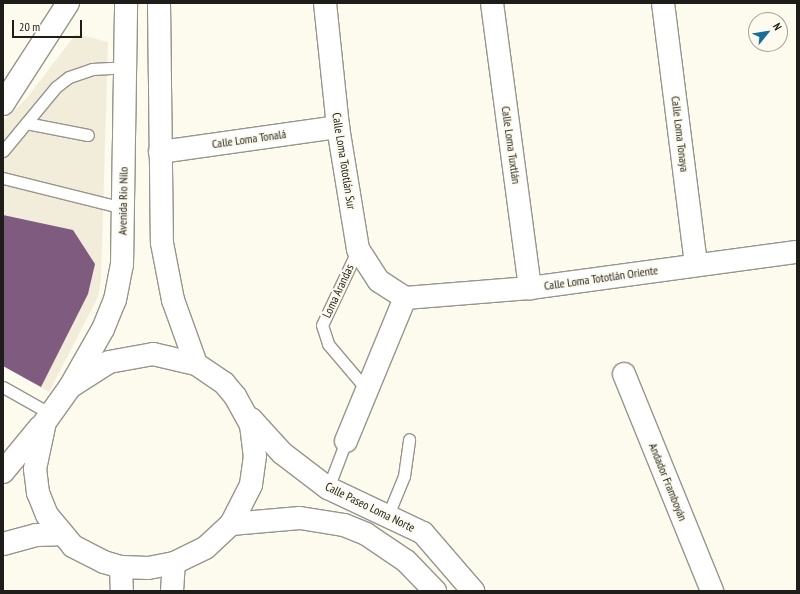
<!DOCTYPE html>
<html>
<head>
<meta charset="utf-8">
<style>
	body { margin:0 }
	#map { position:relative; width:800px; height:594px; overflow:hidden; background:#fdfaee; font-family:"PT Sans Narrow",sans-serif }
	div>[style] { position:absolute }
	.built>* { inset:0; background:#f2edda }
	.building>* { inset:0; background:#805b80 }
	.roads { filter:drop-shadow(1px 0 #98958b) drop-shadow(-1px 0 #98958b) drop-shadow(0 1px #98958b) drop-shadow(0 -1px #98958b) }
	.lane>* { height:11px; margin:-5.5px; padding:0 5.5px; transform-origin:5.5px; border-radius:5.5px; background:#fff }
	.street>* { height:22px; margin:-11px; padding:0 11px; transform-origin:11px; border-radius:11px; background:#fff }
	.secondary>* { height:22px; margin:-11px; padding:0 11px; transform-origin:11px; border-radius:11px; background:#fff }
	span { translate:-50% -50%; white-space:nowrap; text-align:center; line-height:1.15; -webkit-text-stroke:4px #fdfaee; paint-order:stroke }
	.street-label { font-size:12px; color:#1e1d19 }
	.frame { position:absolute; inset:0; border:4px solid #1e1d19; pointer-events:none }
	.north { position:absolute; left:748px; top:12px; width:40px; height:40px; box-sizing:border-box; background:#fdfaee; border:1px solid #a4a299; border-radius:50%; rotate:60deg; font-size:11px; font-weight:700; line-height:16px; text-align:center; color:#1e1d19 }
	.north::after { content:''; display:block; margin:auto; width:14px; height:18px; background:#16709f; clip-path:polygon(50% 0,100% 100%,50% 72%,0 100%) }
	.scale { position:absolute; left:12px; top:20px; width:70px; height:18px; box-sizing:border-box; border:2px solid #1e1d19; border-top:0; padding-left:5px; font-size:12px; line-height:14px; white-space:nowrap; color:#1e1d19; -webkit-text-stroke:3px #fdfaee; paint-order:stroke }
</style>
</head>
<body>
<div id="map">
	<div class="built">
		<div style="clip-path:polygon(76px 34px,108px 42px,101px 279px,98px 297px,49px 392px,3px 366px,3px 121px,26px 99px)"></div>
	</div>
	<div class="building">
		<div style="clip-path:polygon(3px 215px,73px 230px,95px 264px,88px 294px,41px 387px,3px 366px)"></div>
	</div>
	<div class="roads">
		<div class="lane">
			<div style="left:26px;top:123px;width:63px;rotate:11deg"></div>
			<div style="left:3px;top:151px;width:83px;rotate:-50.4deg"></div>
			<div style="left:56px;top:87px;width:16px;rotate:-38deg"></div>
			<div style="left:69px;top:77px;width:24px;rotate:-19deg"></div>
			<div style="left:92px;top:69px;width:33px;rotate:-3deg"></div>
			<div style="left:3px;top:178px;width:124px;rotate:14deg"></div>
			<div style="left:358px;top:249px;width:84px;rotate:115.3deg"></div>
			<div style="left:322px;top:325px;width:20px;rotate:72deg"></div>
			<div style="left:328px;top:344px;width:60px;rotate:49.7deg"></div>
			<div style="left:3px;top:387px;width:55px;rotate:29.4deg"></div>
			<div style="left:328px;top:488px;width:50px;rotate:-69deg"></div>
			<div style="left:388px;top:515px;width:42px;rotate:-67.7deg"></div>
			<div style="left:404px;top:476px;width:37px;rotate:-82deg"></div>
		</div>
		<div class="street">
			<div style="left:325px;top:3px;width:125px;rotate:84deg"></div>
			<div style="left:338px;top:127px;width:124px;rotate:80.7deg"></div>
			<div style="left:358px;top:249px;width:38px;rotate:57deg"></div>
			<div style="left:379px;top:281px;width:31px;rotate:33deg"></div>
			<div style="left:492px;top:3px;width:288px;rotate:82.4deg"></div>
			<div style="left:663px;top:3px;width:264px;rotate:82.8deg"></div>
			<div style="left:3px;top:104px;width:120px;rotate:-57.2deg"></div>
			<div style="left:160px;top:152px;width:180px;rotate:-8deg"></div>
			<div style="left:405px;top:298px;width:125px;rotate:-4.6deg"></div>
			<div style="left:530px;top:288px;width:269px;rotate:-7.7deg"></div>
			<div style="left:624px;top:374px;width:234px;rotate:67.9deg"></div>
			<div style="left:346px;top:441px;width:155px;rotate:-67.6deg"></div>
		</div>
		<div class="secondary">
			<div style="left:159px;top:3px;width:240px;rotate:89.3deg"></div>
			<div style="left:162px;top:243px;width:58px;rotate:79.1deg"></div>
			<div style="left:173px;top:300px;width:68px;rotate:70.2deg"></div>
			<div style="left:70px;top:387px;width:46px;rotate:-32.7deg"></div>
			<div style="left:109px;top:362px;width:45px;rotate:-10.3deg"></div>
			<div style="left:153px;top:354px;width:44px;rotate:13.1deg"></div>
			<div style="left:196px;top:364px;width:34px;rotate:34deg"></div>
			<div style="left:224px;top:383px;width:17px;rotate:50deg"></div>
			<div style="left:235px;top:396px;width:33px;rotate:61deg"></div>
			<div style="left:251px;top:425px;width:31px;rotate:83deg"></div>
			<div style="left:255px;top:456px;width:29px;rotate:98deg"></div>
			<div style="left:251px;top:485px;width:44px;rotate:117.1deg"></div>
			<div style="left:231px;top:524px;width:35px;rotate:137deg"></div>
			<div style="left:205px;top:548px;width:34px;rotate:154deg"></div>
			<div style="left:174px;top:563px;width:26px;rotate:169deg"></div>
			<div style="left:148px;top:568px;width:27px;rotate:-178deg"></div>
			<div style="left:121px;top:567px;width:18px;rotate:-164deg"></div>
			<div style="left:104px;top:562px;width:35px;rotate:-153deg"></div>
			<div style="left:73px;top:546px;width:40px;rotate:-130deg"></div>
			<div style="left:47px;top:515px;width:24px;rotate:-112deg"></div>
			<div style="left:38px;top:493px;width:24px;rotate:-97deg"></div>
			<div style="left:35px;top:469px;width:48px;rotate:-78deg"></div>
			<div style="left:45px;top:422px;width:43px;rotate:-54.5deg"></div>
			<div style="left:70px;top:387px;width:67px;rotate:-60.4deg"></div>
			<div style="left:103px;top:329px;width:31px;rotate:-68deg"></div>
			<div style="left:115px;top:300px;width:36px;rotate:-79deg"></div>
			<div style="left:122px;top:265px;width:262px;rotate:-89.1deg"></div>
			<div style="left:251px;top:419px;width:46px;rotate:47.6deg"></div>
			<div style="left:282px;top:453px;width:58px;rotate:37.3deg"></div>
			<div style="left:328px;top:488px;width:105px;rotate:25.3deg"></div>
			<div style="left:423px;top:533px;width:77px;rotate:49.2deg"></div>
			<div style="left:3px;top:472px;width:58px;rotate:-50.6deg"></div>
			<div style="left:231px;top:524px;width:69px;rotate:-5deg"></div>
			<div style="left:300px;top:518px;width:45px;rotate:9deg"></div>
			<div style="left:344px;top:525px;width:24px;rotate:22deg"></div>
			<div style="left:366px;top:534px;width:48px;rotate:34deg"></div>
			<div style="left:406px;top:561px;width:42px;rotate:46deg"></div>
			<div style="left:3px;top:544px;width:34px;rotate:-15deg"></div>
			<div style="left:36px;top:535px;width:24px;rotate:-2deg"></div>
			<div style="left:121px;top:567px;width:24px;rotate:88deg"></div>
			<div style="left:172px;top:591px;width:28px;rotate:-86deg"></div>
		</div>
	</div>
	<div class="street-label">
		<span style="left:680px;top:134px;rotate:83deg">Calle Loma Tonaya</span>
		<span style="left:249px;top:139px;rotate:-8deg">Calle Loma Tonalá</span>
		<span style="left:511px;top:145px;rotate:82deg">Calle Loma Tuxtlán</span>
		<span style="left:344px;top:161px;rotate:81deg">Calle Loma Tototlán Sur</span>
		<span style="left:123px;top:201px;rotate:-89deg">Avenida Río Nilo</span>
		<span style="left:601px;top:278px;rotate:-8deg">Calle Loma Tototlán Oriente</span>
		<span style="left:338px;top:291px;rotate:-65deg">Loma Arandas</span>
		<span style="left:668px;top:482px;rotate:68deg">Andador Framboyán</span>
		<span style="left:370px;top:507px;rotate:26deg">Calle Paseo Loma Norte</span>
	</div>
	<div class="frame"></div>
	<div class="north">N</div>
	<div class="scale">20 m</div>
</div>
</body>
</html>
